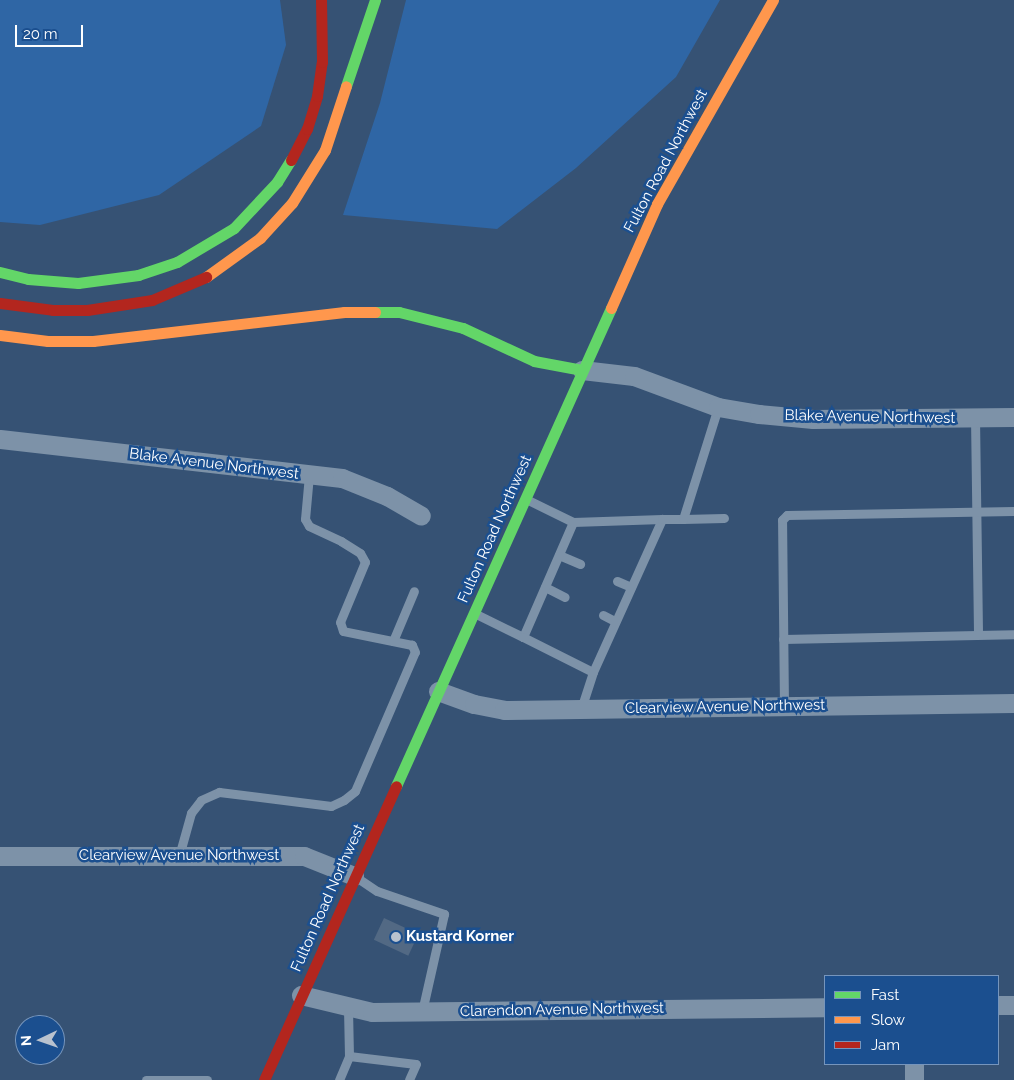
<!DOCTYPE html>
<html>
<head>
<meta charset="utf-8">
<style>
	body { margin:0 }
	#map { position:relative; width:1014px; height:1080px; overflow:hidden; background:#365274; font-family:Raleway,sans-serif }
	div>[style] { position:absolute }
	.green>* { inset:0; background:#2f66a5 }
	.building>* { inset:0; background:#526984; transform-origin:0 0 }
	.lane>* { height:9px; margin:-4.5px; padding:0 4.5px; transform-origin:4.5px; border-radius:4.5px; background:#7d92a8 }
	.street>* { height:19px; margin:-9.5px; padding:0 9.5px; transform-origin:9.5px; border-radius:9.5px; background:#7d92a8 }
	.fast>* { height:11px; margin:-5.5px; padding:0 5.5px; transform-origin:5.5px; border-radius:5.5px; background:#63d668 }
	.slow>* { height:11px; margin:-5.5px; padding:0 5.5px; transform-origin:5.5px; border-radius:5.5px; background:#ff974d }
	.jam>* { height:11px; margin:-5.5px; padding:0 5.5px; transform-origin:5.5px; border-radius:5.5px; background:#b3261e }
	.dots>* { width:14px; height:14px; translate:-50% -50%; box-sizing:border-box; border:2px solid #1b4f8f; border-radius:50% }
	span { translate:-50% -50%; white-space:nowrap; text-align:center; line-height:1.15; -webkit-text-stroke:5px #1b4f8f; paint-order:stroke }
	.street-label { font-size:15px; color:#fff }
	.poi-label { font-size:15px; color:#fff; font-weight:700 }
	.left { translate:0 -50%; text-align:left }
	.legend { position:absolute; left:824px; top:975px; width:175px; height:90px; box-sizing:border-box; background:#1b4f8f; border:1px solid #7695bc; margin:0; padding:6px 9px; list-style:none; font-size:15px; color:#fff }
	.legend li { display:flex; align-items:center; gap:10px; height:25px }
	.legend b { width:25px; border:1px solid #7695bc }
	.north { position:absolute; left:15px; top:1015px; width:50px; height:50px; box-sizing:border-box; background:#1b4f8f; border:1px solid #7695bc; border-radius:50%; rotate:267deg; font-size:14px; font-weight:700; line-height:20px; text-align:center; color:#fff }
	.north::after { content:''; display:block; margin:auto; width:18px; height:22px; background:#b9c2ce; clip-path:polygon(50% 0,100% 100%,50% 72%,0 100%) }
	.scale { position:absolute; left:15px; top:25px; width:68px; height:22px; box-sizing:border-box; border:2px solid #fff; border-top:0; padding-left:6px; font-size:15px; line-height:18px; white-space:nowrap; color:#fff; -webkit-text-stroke:4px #1b4f8f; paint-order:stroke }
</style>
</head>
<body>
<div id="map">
	<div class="green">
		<div style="clip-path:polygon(0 0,280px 0,286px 45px,261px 126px,159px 195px,40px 225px,0 222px)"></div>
		<div style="clip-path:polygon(406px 0,720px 0,676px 77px,576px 168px,497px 229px,343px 215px,380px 103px)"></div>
	</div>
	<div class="building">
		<div style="left:384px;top:918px;width:38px;height:24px;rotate:25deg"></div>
	</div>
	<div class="lane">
		<div style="left:975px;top:417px;width:217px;rotate:89.2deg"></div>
		<div style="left:526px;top:499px;width:52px;rotate:26.1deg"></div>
		<div style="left:683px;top:519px;width:41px;rotate:-1.4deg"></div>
		<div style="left:559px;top:555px;width:23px;rotate:23deg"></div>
		<div style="left:617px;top:581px;width:15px;rotate:23deg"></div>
		<div style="left:545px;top:587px;width:22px;rotate:27deg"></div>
		<div style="left:476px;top:614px;width:52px;rotate:26.1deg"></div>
		<div style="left:523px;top:637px;width:125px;rotate:-66.5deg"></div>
		<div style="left:573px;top:522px;width:89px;rotate:-1.9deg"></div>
		<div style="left:603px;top:615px;width:13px;rotate:27deg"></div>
		<div style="left:523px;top:637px;width:78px;rotate:26.6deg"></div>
		<div style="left:783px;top:639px;width:231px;rotate:-1.2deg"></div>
		<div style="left:393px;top:641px;width:54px;rotate:-67.2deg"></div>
		<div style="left:784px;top:706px;width:186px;rotate:-90.6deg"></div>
		<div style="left:782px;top:520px;width:7px;rotate:-45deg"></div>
		<div style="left:787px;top:515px;width:227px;rotate:-1deg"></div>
		<div style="left:581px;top:709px;width:39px;rotate:-72deg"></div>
		<div style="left:593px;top:672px;width:168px;rotate:-65.7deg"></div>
		<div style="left:662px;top:519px;width:21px"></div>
		<div style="left:683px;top:519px;width:117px;rotate:-72.6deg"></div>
		<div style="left:179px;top:856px;width:45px;rotate:-74.4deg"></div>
		<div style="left:191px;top:813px;width:16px;rotate:-52deg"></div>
		<div style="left:201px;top:800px;width:20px;rotate:-24deg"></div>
		<div style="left:219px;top:792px;width:113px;rotate:7.1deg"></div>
		<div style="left:331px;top:806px;width:14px;rotate:-25deg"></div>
		<div style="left:344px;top:800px;width:14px;rotate:-39deg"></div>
		<div style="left:355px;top:791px;width:151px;rotate:-66.7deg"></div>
		<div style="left:415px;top:652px;width:8px;rotate:-113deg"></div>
		<div style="left:412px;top:645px;width:70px;rotate:-168.5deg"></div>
		<div style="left:343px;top:631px;width:9px;rotate:-108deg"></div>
		<div style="left:340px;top:622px;width:65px;rotate:-67.4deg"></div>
		<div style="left:365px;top:562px;width:10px;rotate:-119deg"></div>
		<div style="left:360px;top:553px;width:22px;rotate:-148deg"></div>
		<div style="left:341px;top:541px;width:35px;rotate:-155deg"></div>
		<div style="left:309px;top:526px;width:8px;rotate:-120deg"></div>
		<div style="left:305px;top:519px;width:44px;rotate:-84.8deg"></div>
		<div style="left:356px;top:877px;width:25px;rotate:34deg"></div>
		<div style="left:377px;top:891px;width:71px;rotate:18.9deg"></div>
		<div style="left:444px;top:914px;width:100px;rotate:102.7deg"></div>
		<div style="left:349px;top:1056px;width:67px;rotate:6.8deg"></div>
		<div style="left:416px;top:1064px;width:17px;rotate:114deg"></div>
		<div style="left:146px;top:1080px;width:61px"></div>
		<div style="left:339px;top:1080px;width:26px;rotate:-67deg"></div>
		<div style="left:349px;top:1056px;width:48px;rotate:-91.2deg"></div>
	</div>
	<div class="street">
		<div style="left:582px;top:370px;width:52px;rotate:6.6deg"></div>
		<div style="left:634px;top:376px;width:90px;rotate:20.3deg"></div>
		<div style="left:718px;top:407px;width:42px;rotate:9.7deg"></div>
		<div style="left:759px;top:414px;width:54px;rotate:5.3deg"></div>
		<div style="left:813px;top:419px;width:201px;rotate:-0.6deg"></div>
		<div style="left:0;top:439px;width:344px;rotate:6.5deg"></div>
		<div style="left:342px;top:478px;width:48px;rotate:21.8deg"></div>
		<div style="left:387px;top:496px;width:39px;rotate:30deg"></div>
		<div style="left:438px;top:691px;width:38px;rotate:20deg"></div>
		<div style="left:474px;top:704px;width:31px;rotate:11deg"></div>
		<div style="left:504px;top:710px;width:510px;rotate:-0.79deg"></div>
		<div style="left:0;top:856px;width:304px"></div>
		<div style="left:304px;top:856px;width:54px;rotate:21.8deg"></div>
		<div style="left:301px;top:995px;width:73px;rotate:13.5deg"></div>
		<div style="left:372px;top:1012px;width:453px;rotate:-0.6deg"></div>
		<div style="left:998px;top:1005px;width:16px"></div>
		<div style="left:914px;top:1080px;width:16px;rotate:-90deg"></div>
	</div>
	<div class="fast">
		<div style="left:346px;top:86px;width:91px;rotate:-71.4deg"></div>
		<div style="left:0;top:272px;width:29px;rotate:14deg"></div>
		<div style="left:28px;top:279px;width:50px;rotate:4.6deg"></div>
		<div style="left:78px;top:283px;width:61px;rotate:-7.6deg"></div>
		<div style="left:138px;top:275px;width:41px;rotate:-18.4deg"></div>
		<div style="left:177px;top:262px;width:66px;rotate:-30.8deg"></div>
		<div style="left:234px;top:228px;width:63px;rotate:-46.9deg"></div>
		<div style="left:277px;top:182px;width:26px;rotate:-58deg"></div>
		<div style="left:375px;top:312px;width:24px"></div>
		<div style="left:399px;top:312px;width:66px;rotate:14deg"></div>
		<div style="left:463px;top:328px;width:78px;rotate:24.9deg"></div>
		<div style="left:534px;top:361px;width:49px;rotate:10.6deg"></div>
		<div style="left:396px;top:786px;width:524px;rotate:-65.78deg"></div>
	</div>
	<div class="slow">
		<div style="left:206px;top:277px;width:67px;rotate:-35.8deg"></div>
		<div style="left:260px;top:238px;width:47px;rotate:-47.6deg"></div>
		<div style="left:292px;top:203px;width:62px;rotate:-58.1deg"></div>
		<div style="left:325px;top:150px;width:67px;rotate:-71.8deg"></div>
		<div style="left:611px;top:308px;width:114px;rotate:-66.1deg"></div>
		<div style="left:657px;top:204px;width:235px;rotate:-60.4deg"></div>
		<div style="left:0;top:335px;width:48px;rotate:7.1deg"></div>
		<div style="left:48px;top:341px;width:45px"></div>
		<div style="left:93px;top:341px;width:253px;rotate:-6.6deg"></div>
		<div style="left:344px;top:312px;width:31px"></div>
	</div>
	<div class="jam">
		<div style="left:291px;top:160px;width:35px;rotate:-63deg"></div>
		<div style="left:307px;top:129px;width:34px;rotate:-73deg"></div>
		<div style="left:317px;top:96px;width:34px;rotate:-82deg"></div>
		<div style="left:322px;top:62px;width:62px;rotate:-90.9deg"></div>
		<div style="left:0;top:303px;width:53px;rotate:7.5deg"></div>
		<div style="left:53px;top:310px;width:34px"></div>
		<div style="left:87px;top:310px;width:66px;rotate:-8.7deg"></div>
		<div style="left:152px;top:300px;width:59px;rotate:-23.1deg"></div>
		<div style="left:264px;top:1080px;width:322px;rotate:-65.8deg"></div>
	</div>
	<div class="dots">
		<div style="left:396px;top:937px;background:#b9c2ce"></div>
	</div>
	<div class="street-label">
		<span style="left:666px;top:161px;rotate:-62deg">Fulton Road Northwest</span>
		<span style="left:870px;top:417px;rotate:1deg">Blake Avenue Northwest</span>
		<span style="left:214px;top:464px;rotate:7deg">Blake Avenue Northwest</span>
		<span style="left:495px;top:529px;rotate:-66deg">Fulton Road Northwest</span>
		<span style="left:725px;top:707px;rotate:-1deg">Clearview Avenue Northwest</span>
		<span style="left:179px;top:856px">Clearview Avenue Northwest</span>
		<span style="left:328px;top:898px;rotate:-66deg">Fulton Road Northwest</span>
		<span style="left:562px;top:1010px;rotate:-1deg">Clarendon Avenue Northwest</span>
	</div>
	<div class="poi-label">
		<span class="left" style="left:406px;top:937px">Kustard Korner</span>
	</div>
	<ul class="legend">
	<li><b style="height:6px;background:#63d668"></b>Fast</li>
	<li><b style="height:6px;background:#ff974d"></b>Slow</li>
	<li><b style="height:6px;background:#b3261e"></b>Jam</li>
	</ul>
	<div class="north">N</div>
	<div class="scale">20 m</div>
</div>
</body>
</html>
